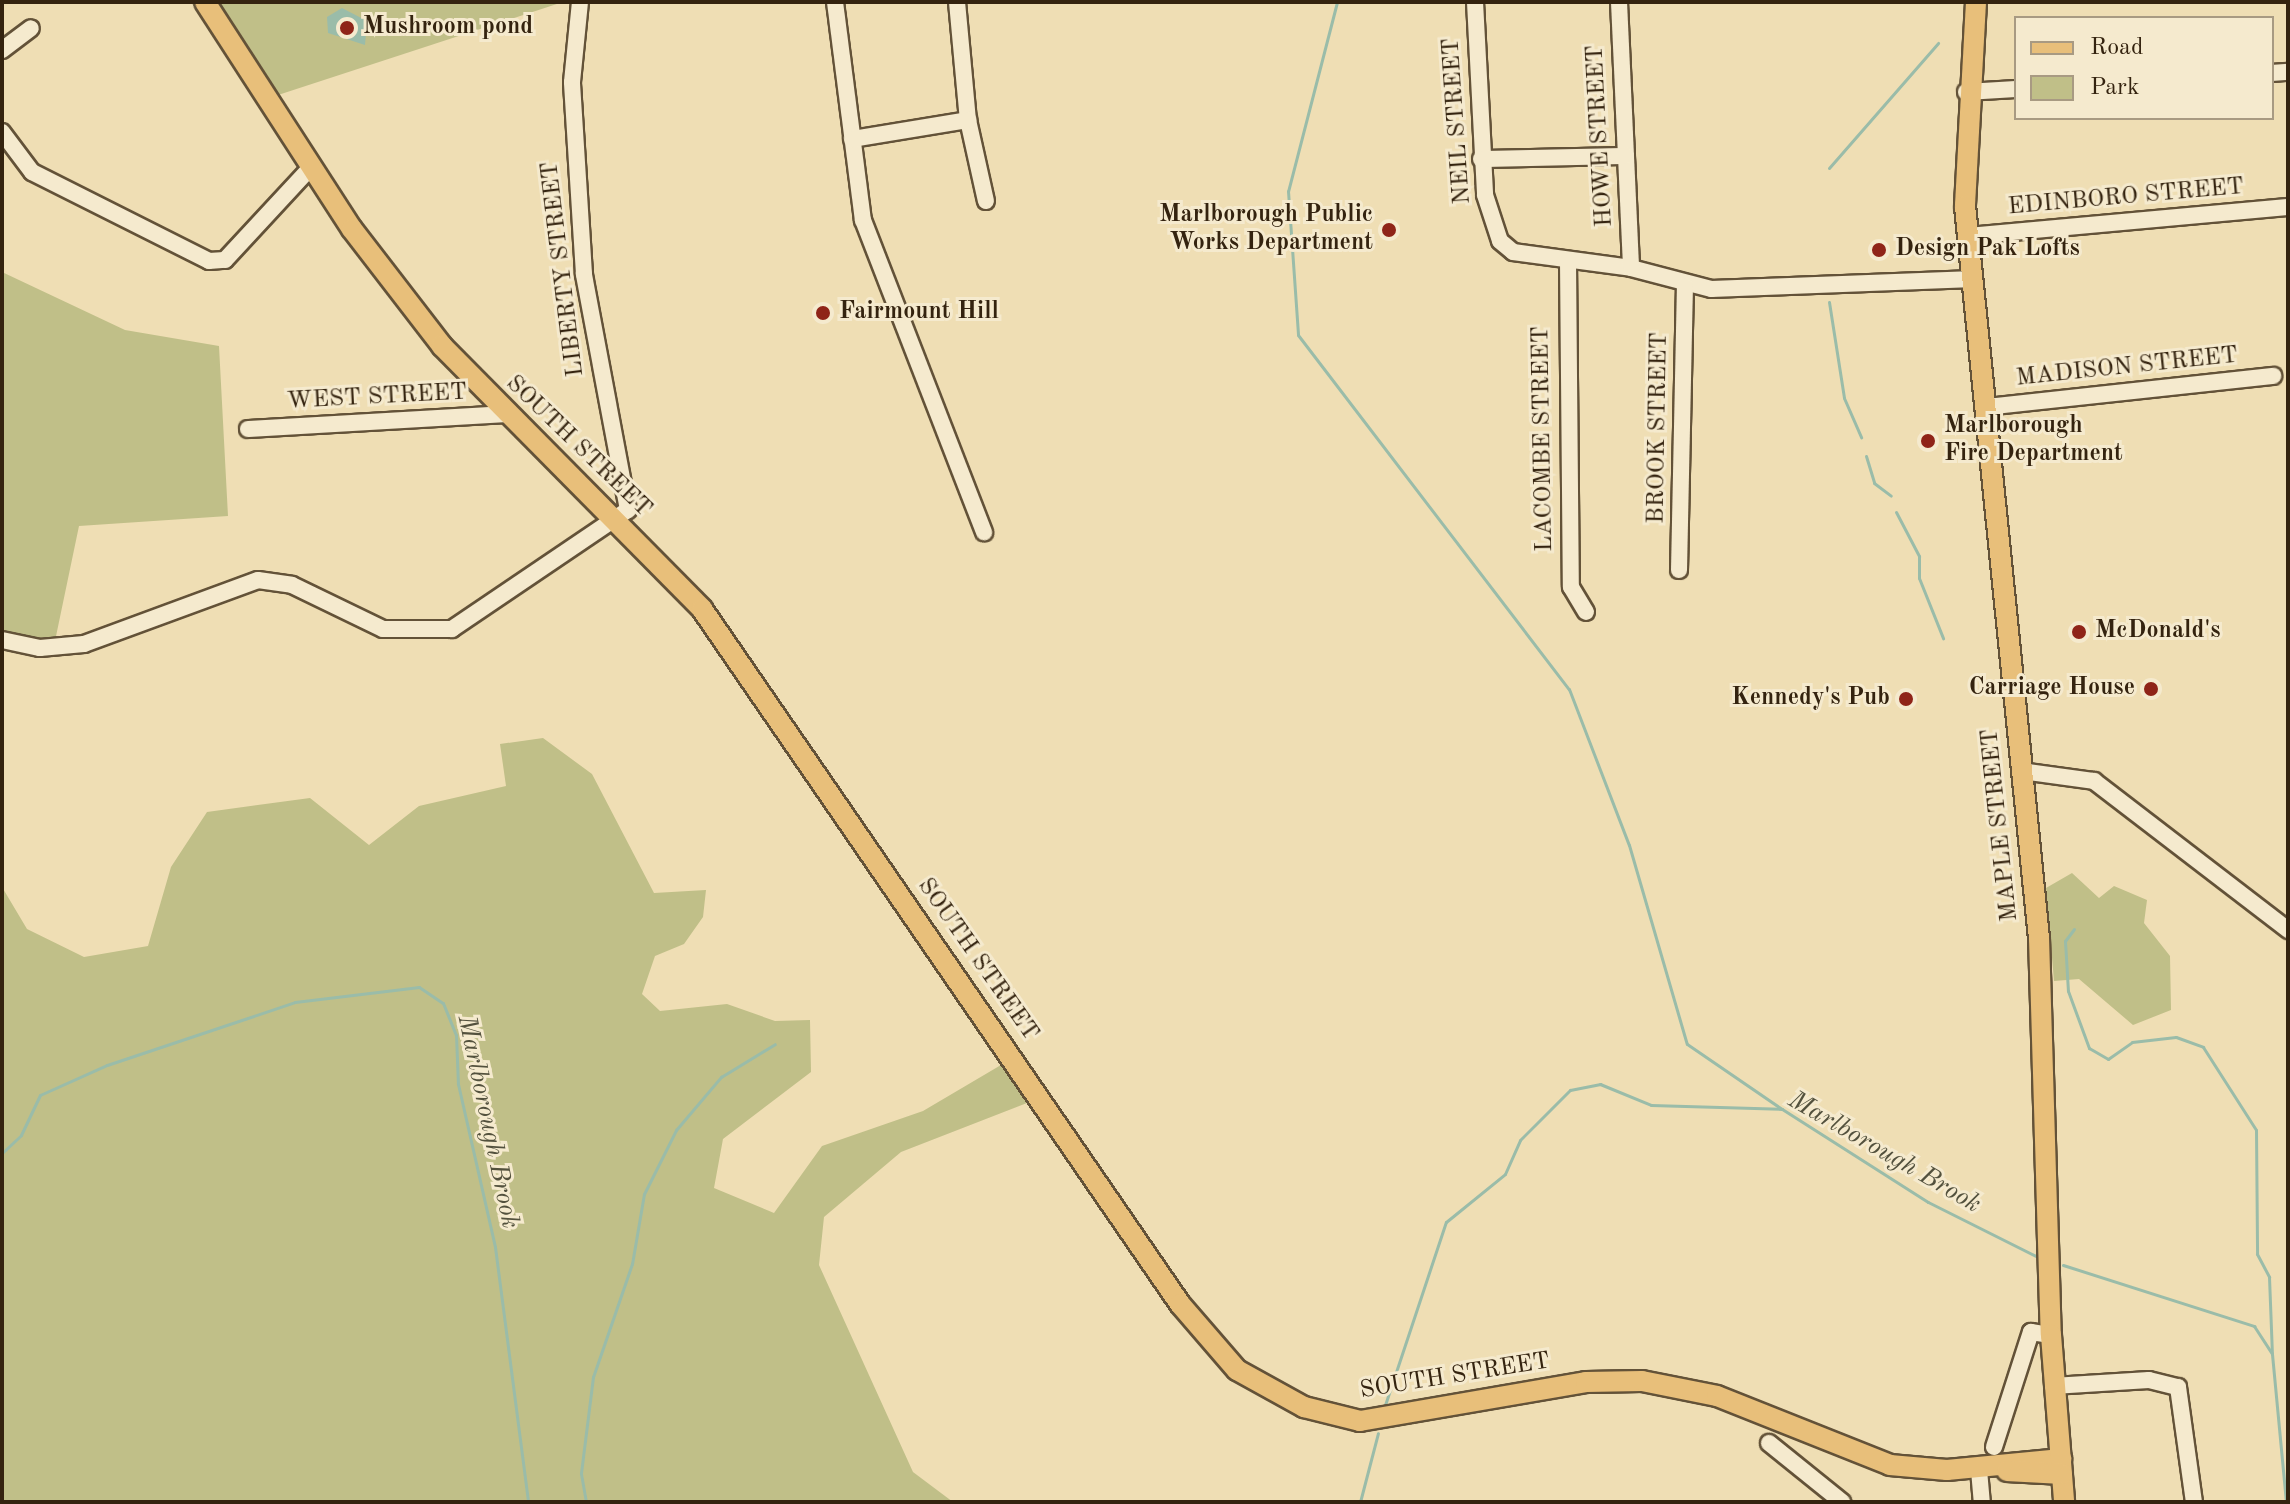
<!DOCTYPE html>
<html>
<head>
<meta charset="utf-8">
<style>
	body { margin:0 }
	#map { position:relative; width:2290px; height:1504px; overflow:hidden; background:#efdeb4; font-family:"Old Standard TT",serif }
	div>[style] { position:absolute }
	.green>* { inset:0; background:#c0bf88 }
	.water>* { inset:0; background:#9abca9 }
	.stream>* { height:3px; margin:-1.5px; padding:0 1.5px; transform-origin:1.5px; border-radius:1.5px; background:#9abca9 }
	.roads { filter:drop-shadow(2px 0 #635238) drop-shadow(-2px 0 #635238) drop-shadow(0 2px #635238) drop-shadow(0 -2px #635238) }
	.minor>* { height:16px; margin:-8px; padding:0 8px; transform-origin:8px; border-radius:8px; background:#f5eace }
	.major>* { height:20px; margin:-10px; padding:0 10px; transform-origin:10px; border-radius:10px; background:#e8bf7a }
	.dots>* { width:22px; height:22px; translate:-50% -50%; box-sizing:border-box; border:4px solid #f5eace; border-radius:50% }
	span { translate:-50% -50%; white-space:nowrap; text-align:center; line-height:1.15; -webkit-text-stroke:6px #f5eace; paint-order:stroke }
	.poi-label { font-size:24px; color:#34230f; font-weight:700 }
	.left { translate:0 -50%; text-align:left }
	.right { translate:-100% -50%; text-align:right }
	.street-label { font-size:24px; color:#34230f }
	.water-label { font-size:26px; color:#53513d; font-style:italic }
	.frame { position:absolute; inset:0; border:4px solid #34230f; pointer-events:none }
	.legend { position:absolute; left:2014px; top:16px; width:260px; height:104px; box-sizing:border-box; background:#f5eace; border:2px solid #a89a82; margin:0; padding:10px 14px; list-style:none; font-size:24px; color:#34230f }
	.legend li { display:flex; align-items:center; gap:16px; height:40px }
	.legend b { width:40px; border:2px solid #a89a82 }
</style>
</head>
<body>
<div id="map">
	<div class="green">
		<div style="clip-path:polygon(216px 2px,563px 2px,275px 96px)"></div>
		<div style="clip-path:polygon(2px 272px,125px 330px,219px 346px,228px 516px,79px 526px,55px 641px,2px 633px)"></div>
		<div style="clip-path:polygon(543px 738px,592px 774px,654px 893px,706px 890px,703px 917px,684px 944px,655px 956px,642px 994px,660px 1011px,727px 1004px,775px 1021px,810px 1020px,811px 1072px,723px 1139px,714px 1188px,774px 1213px,822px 1146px,923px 1111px,1001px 1065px,1027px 1103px,901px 1152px,824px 1217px,819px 1265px,913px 1472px,953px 1502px,2px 1502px,2px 887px,27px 929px,84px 957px,148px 946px,171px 867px,207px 812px,310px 798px,369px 845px,419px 806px,506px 786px,500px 744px)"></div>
		<div style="clip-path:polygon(2072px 873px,2099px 898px,2114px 886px,2147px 900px,2144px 923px,2170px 956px,2171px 1010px,2133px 1025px,2079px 979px,2054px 981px,2046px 888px)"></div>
	</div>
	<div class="water">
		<div style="clip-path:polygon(342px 8px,367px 21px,365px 45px,328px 33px,327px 17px)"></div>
	</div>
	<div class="stream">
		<div style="left:1337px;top:2px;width:195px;rotate:104.5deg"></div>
		<div style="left:1288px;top:191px;width:144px;rotate:86deg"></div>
		<div style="left:1298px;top:335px;width:446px;rotate:52.6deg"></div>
		<div style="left:1569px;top:689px;width:167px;rotate:69deg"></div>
		<div style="left:1629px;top:845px;width:207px;rotate:73.8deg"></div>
		<div style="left:1687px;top:1044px;width:115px;rotate:34.4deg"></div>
		<div style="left:1829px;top:168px;width:166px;rotate:-48.9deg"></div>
		<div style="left:1829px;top:302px;width:97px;rotate:81.1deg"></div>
		<div style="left:1844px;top:398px;width:43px;rotate:66.4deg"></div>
		<div style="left:1866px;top:456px;width:28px;rotate:73deg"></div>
		<div style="left:1874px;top:483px;width:21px;rotate:37deg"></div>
		<div style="left:1896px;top:512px;width:50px;rotate:62.4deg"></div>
		<div style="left:1919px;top:556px;width:22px;rotate:90deg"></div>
		<div style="left:1919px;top:578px;width:65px;rotate:68.2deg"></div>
		<div style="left:2074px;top:929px;width:15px;rotate:127deg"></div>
		<div style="left:2065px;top:941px;width:50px;rotate:86.6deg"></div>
		<div style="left:2068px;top:991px;width:61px;rotate:69.8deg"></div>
		<div style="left:2089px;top:1048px;width:22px;rotate:30deg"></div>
		<div style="left:2108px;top:1059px;width:29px;rotate:-35deg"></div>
		<div style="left:2132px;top:1042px;width:44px;rotate:-6.5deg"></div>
		<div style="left:2176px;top:1037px;width:29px;rotate:20deg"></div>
		<div style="left:2203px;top:1047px;width:98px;rotate:57.4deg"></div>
		<div style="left:2256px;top:1130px;width:124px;rotate:89.5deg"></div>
		<div style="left:2257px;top:1254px;width:26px;rotate:62deg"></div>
		<div style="left:2269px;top:1277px;width:77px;rotate:87.8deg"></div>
		<div style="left:2px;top:1153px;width:26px;rotate:-43deg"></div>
		<div style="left:21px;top:1135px;width:44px;rotate:-64.6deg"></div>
		<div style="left:40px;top:1095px;width:73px;rotate:-24.1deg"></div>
		<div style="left:107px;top:1065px;width:198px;rotate:-18.5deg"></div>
		<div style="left:295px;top:1002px;width:125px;rotate:-6.9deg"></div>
		<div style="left:419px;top:987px;width:29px;rotate:34deg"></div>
		<div style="left:443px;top:1003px;width:35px;rotate:68deg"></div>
		<div style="left:456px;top:1035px;width:49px;rotate:87.7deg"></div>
		<div style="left:458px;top:1084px;width:167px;rotate:77.2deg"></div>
		<div style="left:495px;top:1247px;width:257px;rotate:82.6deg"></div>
		<div style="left:2063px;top:1265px;width:201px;rotate:17.7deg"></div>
		<div style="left:2254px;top:1326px;width:33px;rotate:57deg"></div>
		<div style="left:2272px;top:1354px;width:149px;rotate:84.6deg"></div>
		<div style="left:1384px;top:1408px;width:196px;rotate:-71.6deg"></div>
		<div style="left:1446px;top:1222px;width:76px;rotate:-39.1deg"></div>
		<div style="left:1505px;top:1174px;width:37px;rotate:-66deg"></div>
		<div style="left:1520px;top:1140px;width:71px;rotate:-45deg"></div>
		<div style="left:1570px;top:1090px;width:31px;rotate:-11deg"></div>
		<div style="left:1600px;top:1084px;width:55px;rotate:22.4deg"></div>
		<div style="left:1651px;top:1105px;width:131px;rotate:1.7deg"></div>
		<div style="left:1782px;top:1109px;width:173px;rotate:32.5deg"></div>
		<div style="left:1928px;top:1202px;width:121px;rotate:26.6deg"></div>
		<div style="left:586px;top:1502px;width:29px;rotate:-100deg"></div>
		<div style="left:581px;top:1473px;width:97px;rotate:-82.9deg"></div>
		<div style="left:593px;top:1377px;width:120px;rotate:-71deg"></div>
		<div style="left:632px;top:1264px;width:71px;rotate:-80.3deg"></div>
		<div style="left:644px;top:1194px;width:72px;rotate:-63.4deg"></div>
		<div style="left:676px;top:1130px;width:70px;rotate:-49.7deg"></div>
		<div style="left:721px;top:1077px;width:63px;rotate:-31.4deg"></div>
		<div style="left:1360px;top:1502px;width:71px;rotate:-75.4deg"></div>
	</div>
	<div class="roads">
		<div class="minor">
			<div style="left:835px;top:2px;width:220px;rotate:82.7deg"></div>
			<div style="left:863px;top:220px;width:335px;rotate:68.8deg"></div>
			<div style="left:957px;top:2px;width:119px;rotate:84.7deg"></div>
			<div style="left:968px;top:120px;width:83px;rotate:77.5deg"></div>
			<div style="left:1475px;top:2px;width:193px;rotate:87deg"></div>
			<div style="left:1485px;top:195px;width:48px;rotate:71.9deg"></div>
			<div style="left:1500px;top:241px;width:17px;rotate:40deg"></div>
			<div style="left:1513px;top:252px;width:119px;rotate:7.7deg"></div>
			<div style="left:1631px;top:268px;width:83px;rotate:14.7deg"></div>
			<div style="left:1711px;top:289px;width:263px;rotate:-2.2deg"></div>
			<div style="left:1619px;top:2px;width:266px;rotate:87.4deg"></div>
			<div style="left:2px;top:50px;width:36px;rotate:-37deg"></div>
			<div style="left:2272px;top:73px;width:16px;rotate:-4deg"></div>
			<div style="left:1966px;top:92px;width:50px;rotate:-3.4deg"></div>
			<div style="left:2px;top:132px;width:50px;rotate:53.1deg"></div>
			<div style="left:32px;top:172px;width:198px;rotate:26.7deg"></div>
			<div style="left:209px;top:261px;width:16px;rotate:-4deg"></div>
			<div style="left:225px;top:260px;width:127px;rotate:-47.2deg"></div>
			<div style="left:852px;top:139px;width:118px;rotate:-9.3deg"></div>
			<div style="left:1481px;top:159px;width:145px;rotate:-1.2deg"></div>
			<div style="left:1968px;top:236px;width:321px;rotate:-5.2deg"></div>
			<div style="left:1568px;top:261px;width:326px;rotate:89.5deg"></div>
			<div style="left:1571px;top:587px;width:29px;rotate:59deg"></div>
			<div style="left:1986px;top:407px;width:289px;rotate:-6.2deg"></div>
			<div style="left:248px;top:429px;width:260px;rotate:-3.3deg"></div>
			<div style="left:1679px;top:570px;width:284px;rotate:-88.8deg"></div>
			<div style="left:2px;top:640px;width:39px;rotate:12deg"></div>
			<div style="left:40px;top:648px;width:44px;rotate:-5.2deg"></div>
			<div style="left:84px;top:644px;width:185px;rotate:-20.2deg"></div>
			<div style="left:258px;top:580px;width:34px;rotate:8deg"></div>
			<div style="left:292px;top:585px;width:101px;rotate:25.8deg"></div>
			<div style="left:383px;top:629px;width:69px"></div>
			<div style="left:452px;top:629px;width:212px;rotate:-34.1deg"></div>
			<div style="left:628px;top:510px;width:240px;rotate:-100.6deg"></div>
			<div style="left:584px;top:274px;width:192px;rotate:-93.6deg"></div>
			<div style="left:572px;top:82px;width:80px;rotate:-84.3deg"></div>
			<div style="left:2021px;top:771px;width:74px;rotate:7.8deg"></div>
			<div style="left:2094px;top:781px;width:245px;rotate:37.5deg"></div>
			<div style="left:2053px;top:1386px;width:96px;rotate:-3.6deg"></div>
			<div style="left:2149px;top:1380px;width:30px;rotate:14deg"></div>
			<div style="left:2178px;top:1387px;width:116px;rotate:82.1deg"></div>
			<div style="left:1769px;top:1443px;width:94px;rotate:38.9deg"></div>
			<div style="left:1994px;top:1447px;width:121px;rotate:-72.2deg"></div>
			<div style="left:2031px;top:1332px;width:20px;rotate:9deg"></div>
			<div style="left:1979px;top:1470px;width:32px;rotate:85deg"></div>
		</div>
		<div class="major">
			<div style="left:205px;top:2px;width:270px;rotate:57.1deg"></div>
			<div style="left:352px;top:229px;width:148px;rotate:52.4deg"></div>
			<div style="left:442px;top:346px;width:370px;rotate:45.3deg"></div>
			<div style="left:702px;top:609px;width:844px;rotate:55.48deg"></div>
			<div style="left:1180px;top:1304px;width:87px;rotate:49.2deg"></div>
			<div style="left:1237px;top:1370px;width:77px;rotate:28.9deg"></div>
			<div style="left:1304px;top:1407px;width:58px;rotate:14deg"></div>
			<div style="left:1360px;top:1421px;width:229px;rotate:-9.8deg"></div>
			<div style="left:1586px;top:1382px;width:56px;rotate:-1deg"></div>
			<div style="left:1642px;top:1381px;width:76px;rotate:11.3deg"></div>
			<div style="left:1717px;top:1396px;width:186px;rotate:21.7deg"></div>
			<div style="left:1890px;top:1465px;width:57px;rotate:5deg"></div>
			<div style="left:1947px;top:1470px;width:115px;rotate:-5.5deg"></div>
			<div style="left:1976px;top:2px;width:204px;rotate:93.1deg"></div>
			<div style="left:1965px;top:206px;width:736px;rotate:84.23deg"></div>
			<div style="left:2039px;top:938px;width:397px;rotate:88.3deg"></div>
			<div style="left:2051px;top:1335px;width:168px;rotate:85.5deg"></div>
			<div style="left:2007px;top:1471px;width:55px;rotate:3.1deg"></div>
		</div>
	</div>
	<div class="dots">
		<div style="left:347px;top:28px;background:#8f2418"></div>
		<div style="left:1389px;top:230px;background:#8f2418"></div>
		<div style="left:1879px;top:250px;background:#8f2418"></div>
		<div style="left:823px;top:313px;background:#8f2418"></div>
		<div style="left:1928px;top:441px;background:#8f2418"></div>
		<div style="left:2079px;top:632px;background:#8f2418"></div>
		<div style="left:2151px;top:689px;background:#8f2418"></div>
		<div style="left:1906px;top:699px;background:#8f2418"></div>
	</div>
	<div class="poi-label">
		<span class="left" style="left:363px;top:28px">Mushroom pond</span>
		<span class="right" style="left:1373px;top:230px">Marlborough Public<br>Works Department</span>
		<span class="left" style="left:1895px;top:250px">Design Pak Lofts</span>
		<span class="left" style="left:839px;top:313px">Fairmount Hill</span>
		<span class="left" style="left:1944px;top:441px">Marlborough<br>Fire Department</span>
		<span class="left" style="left:2095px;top:632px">McDonald's</span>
		<span class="right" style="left:2135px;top:689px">Carriage House</span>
		<span class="right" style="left:1890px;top:699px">Kennedy's Pub</span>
	</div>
	<div class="street-label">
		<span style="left:1458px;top:121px;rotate:-94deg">NEIL STREET</span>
		<span style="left:1601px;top:136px;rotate:-93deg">HOWE STREET</span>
		<span style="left:2126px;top:198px;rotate:-5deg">EDINBORO STREET</span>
		<span style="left:564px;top:269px;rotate:-97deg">LIBERTY STREET</span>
		<span style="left:2127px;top:368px;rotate:-6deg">MADISON STREET</span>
		<span style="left:377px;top:398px;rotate:-3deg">WEST STREET</span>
		<span style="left:1659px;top:428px;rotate:-89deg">BROOK STREET</span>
		<span style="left:1544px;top:439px;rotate:-91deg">LACOMBE STREET</span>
		<span style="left:578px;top:447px;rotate:44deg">SOUTH STREET</span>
		<span style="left:2001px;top:825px;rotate:-96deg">MAPLE STREET</span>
		<span style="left:977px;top:960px;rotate:55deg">SOUTH STREET</span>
		<span style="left:1455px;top:1377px;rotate:-9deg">SOUTH STREET</span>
	</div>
	<div class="water-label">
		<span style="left:487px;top:1122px;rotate:78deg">Marlborough Brook</span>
		<span style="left:1884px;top:1153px;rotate:30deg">Marlborough Brook</span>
	</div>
	<div class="frame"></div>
	<ul class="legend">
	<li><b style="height:10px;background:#e8bf7a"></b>Road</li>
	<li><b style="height:22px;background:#c0bf88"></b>Park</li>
	</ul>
</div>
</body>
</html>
